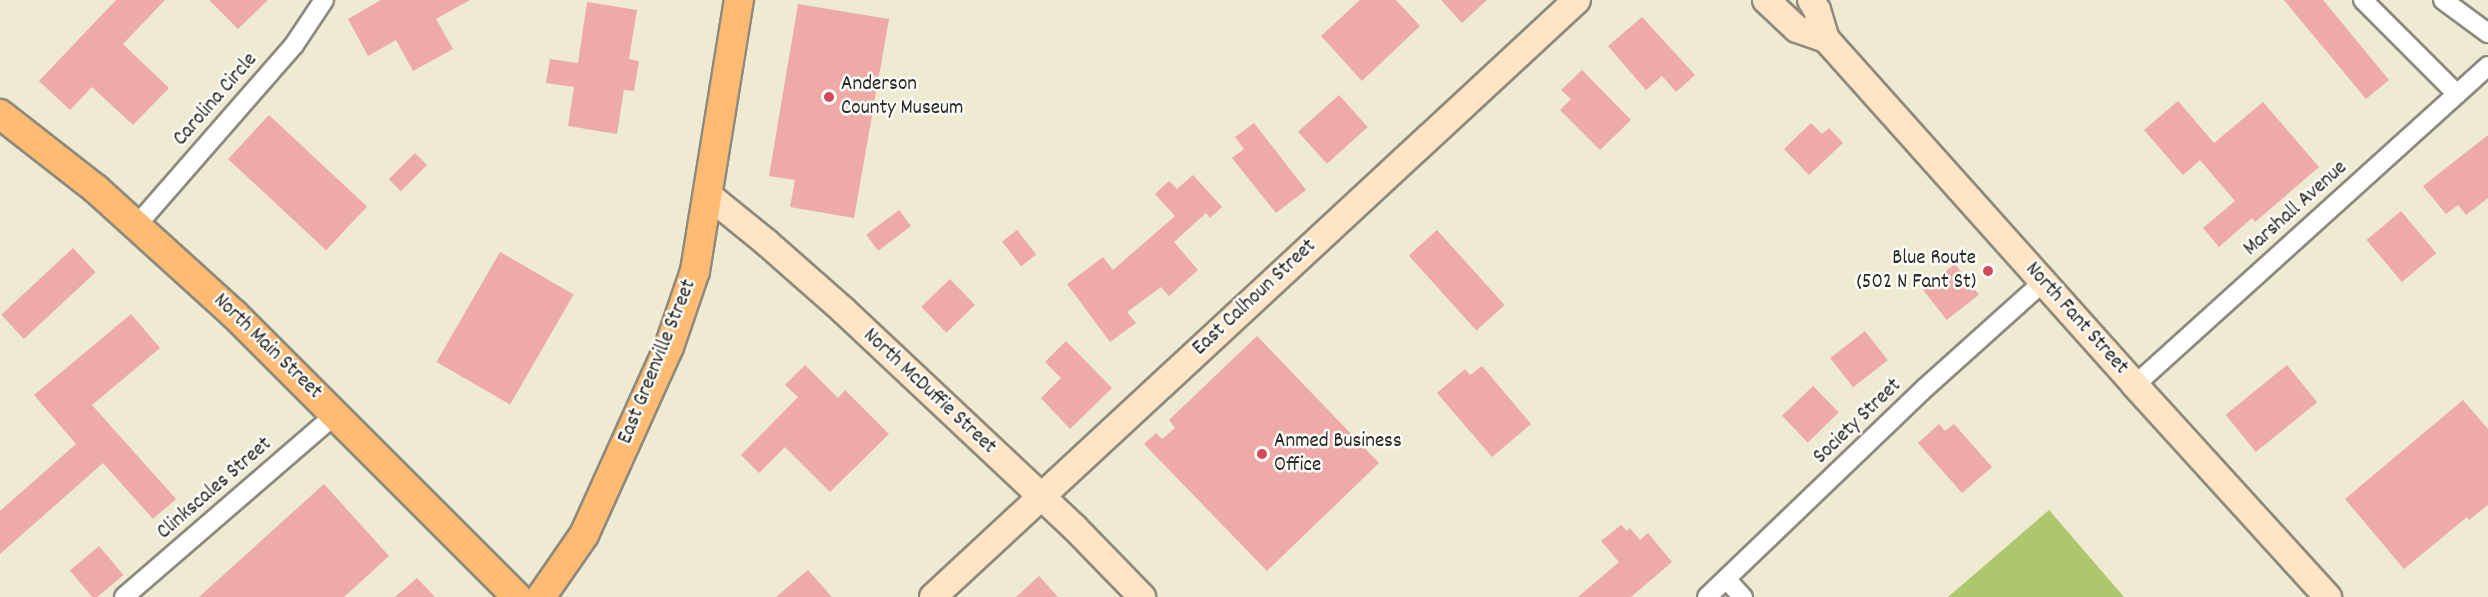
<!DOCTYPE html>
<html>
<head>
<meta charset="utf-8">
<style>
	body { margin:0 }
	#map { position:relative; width:2488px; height:597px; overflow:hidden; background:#efead2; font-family:Dekko,sans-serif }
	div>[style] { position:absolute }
	.green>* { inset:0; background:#aec76d }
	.building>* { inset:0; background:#edaaa6; transform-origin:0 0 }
	.roads { filter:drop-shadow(2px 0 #8d8a7e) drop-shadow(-2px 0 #8d8a7e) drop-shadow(0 2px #8d8a7e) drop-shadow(0 -2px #8d8a7e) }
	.street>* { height:18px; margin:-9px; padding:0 9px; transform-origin:9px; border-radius:9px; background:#fff }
	.secondary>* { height:26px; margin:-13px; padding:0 13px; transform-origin:13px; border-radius:13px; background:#ffe4c6 }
	.primary>* { height:28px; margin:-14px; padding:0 14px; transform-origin:14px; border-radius:14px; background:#febb71 }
	.dots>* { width:16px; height:16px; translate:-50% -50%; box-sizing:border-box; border:3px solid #fdfcf7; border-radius:50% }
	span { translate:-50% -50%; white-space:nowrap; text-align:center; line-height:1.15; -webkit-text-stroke:5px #fdfcf7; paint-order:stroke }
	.poi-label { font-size:21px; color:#2b2b2b }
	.left { translate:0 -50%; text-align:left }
	.right { translate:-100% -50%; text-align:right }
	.street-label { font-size:21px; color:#2b2b2b }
</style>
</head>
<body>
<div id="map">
	<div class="green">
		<div style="clip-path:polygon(2049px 510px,2124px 597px,1948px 597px)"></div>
	</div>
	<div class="building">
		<div style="clip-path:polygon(116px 0,165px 0,123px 44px,169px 88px,133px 125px,92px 87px,70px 110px,39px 81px)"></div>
		<div style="clip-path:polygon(209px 0,268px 0,238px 29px)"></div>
		<div style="clip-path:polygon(381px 0,470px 0,436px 19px,453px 49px,413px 71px,396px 40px,368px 56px,348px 19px)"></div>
		<div style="clip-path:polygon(1360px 0,1396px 0,1420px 26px,1362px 81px,1321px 36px)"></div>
		<div style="clip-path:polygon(1441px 0,1487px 0,1462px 23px)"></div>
		<div style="clip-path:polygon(2284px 0,2323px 0,2389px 80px,2366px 99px)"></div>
		<div style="clip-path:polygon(587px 2px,637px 10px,629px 59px,639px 61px,634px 91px,624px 90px,617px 134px,568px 126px,574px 87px,546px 83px,550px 59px,578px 63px)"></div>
		<div style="clip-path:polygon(798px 4px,889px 19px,854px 218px,790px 207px,795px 180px,769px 176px)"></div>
		<div style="clip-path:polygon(1642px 17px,1695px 75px,1676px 92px,1662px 76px,1646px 90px,1608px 46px)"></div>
		<div style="clip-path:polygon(1582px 70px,1631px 120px,1600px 150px,1560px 110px,1571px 99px,1561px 90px)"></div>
		<div style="left:1339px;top:95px;width:43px;height:55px;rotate:48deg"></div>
		<div style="clip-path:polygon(2178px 101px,2214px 143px,2263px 102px,2319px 167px,2255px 222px,2252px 218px,2219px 247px,2203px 228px,2235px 201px,2200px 160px,2183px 175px,2144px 130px)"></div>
		<div style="left:269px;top:115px;width:134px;height:60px;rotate:43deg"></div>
		<div style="clip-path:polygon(1254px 123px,1306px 190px,1276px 213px,1232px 158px,1244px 149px,1235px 137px)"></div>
		<div style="clip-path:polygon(1811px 123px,1822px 134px,1829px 128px,1843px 143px,1809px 175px,1784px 149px)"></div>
		<div style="clip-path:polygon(2488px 135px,2488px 198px,2466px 215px,2458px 205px,2446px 214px,2423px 186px)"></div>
		<div style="left:415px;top:153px;width:17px;height:37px;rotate:45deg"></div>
		<div style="clip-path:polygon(1193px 175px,1222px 207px,1210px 218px,1206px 213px,1174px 242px,1198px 270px,1169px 296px,1161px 287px,1127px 312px,1136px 323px,1110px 342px,1067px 284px,1103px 257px,1113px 270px,1175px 216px,1155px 194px,1169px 181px,1177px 189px)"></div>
		<div style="left:899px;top:210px;width:20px;height:41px;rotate:53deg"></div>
		<div style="left:2401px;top:211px;width:55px;height:45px;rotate:50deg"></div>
		<div style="left:1017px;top:230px;width:31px;height:19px;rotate:52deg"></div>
		<div style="left:1437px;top:230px;width:101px;height:38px;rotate:48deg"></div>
		<div style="left:73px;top:248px;width:33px;height:98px;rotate:47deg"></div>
		<div style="left:500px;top:252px;width:85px;height:127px;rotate:30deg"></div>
		<div style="left:1955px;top:264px;width:39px;height:41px;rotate:52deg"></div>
		<div style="left:950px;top:279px;width:36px;height:40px;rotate:46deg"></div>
		<div style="clip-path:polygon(131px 314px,160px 348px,92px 405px,176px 499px,153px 519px,103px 463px,0 554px,0 511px,76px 444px,34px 395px)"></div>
		<div style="left:1865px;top:331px;width:37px;height:44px;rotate:52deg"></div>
		<div style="clip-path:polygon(1257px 336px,1379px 463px,1267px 571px,1144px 444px,1156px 433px,1162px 439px,1175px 428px,1169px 420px)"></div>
		<div style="clip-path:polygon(1066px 341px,1112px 388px,1070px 429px,1041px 398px,1061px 378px,1045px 362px)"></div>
		<div style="clip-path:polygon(805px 365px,838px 398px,845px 390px,889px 434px,830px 492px,785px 447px,759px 473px,741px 455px,798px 397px,785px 385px)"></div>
		<div style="left:2287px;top:365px;width:48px;height:79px;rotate:51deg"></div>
		<div style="clip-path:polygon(1482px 366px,1531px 424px,1492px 457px,1437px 393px,1465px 369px,1470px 375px)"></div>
		<div style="left:1813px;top:386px;width:37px;height:43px;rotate:46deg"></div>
		<div style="clip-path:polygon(2463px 400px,2488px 429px,2488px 505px,2469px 520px,2467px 517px,2404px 569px,2345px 499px)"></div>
		<div style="clip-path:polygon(1939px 424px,1945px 431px,1954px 424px,1992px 467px,1962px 493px,1918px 443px)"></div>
		<div style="clip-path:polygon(324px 484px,389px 556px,344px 597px,199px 597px)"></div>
		<div style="clip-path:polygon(1621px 525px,1627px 531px,1630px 528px,1640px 540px,1648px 533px,1672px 562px,1631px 597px,1578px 597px,1619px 562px,1601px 541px)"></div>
		<div style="left:99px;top:546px;width:38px;height:38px;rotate:50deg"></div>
		<div style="clip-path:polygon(808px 570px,832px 597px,776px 597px)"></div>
		<div style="clip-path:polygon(1039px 576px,1058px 597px,1016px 597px)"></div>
		<div style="clip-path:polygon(417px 578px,435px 597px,395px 597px)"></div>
	</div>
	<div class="roads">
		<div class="street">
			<div style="left:2363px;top:0;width:133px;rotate:45deg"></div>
			<div style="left:2443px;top:0;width:56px;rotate:36.3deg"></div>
			<div style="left:137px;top:225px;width:239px;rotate:-48.9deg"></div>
			<div style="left:294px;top:45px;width:54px;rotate:-56.3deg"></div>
			<div style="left:2135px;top:385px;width:476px;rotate:-42.1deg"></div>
			<div style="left:1726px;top:579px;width:25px;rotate:47deg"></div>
			<div style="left:124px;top:597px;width:280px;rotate:-40.8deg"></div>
			<div style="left:1707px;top:597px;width:302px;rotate:-43.8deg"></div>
			<div style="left:1925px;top:388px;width:159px;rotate:-41.9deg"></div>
		</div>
		<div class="secondary">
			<div style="left:1766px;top:0;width:42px;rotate:43.1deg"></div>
			<div style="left:1797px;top:29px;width:31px;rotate:19deg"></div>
			<div style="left:1811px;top:0;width:12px;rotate:59deg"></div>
			<div style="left:1817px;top:10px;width:30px;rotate:73deg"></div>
			<div style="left:1826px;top:39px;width:464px;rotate:48.2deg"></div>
			<div style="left:2135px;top:385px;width:287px;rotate:47.7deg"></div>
			<div style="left:708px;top:195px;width:76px;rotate:39.1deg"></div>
			<div style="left:767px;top:243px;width:103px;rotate:41.4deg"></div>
			<div style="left:844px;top:311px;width:316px;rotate:43.2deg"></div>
			<div style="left:1074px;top:527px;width:98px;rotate:45.8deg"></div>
			<div style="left:933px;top:597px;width:878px;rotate:-42.83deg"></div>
		</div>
		<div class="primary">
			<div style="left:0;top:114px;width:122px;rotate:38deg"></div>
			<div style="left:96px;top:189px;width:186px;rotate:42.2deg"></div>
			<div style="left:234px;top:314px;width:400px;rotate:45deg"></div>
			<div style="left:541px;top:597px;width:75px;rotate:-55.3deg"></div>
			<div style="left:584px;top:535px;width:206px;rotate:-65.7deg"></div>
			<div style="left:669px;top:347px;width:80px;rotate:-71.1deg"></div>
			<div style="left:695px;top:271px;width:275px;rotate:-80.8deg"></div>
		</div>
	</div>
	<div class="dots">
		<div style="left:829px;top:97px;background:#d1495b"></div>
		<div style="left:1988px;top:271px;background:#d1495b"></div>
		<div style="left:1262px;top:454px;background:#d1495b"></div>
	</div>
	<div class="poi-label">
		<span class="left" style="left:841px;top:97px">Anderson<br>County Museum</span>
		<span class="right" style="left:1976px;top:271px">Blue Route<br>(502 N Fant St)</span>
		<span class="left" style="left:1274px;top:454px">Anmed Business<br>Office</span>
	</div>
	<div class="street-label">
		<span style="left:216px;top:100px;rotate:-49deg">Carolina Circle</span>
		<span style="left:2296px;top:209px;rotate:-42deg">Marshall Avenue</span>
		<span style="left:1255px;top:298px;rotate:-43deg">East Calhoun Street</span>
		<span style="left:2076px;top:319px;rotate:48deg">North Fant Street</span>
		<span style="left:267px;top:347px;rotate:44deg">North Main Street</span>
		<span style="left:658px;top:362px;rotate:-68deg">East Greenville Street</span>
		<span style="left:929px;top:392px;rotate:43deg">North McDuffie Street</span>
		<span style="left:1858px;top:422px;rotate:-44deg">Society Street</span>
		<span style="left:215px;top:489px;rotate:-41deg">Clinkscales Street</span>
	</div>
</div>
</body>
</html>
